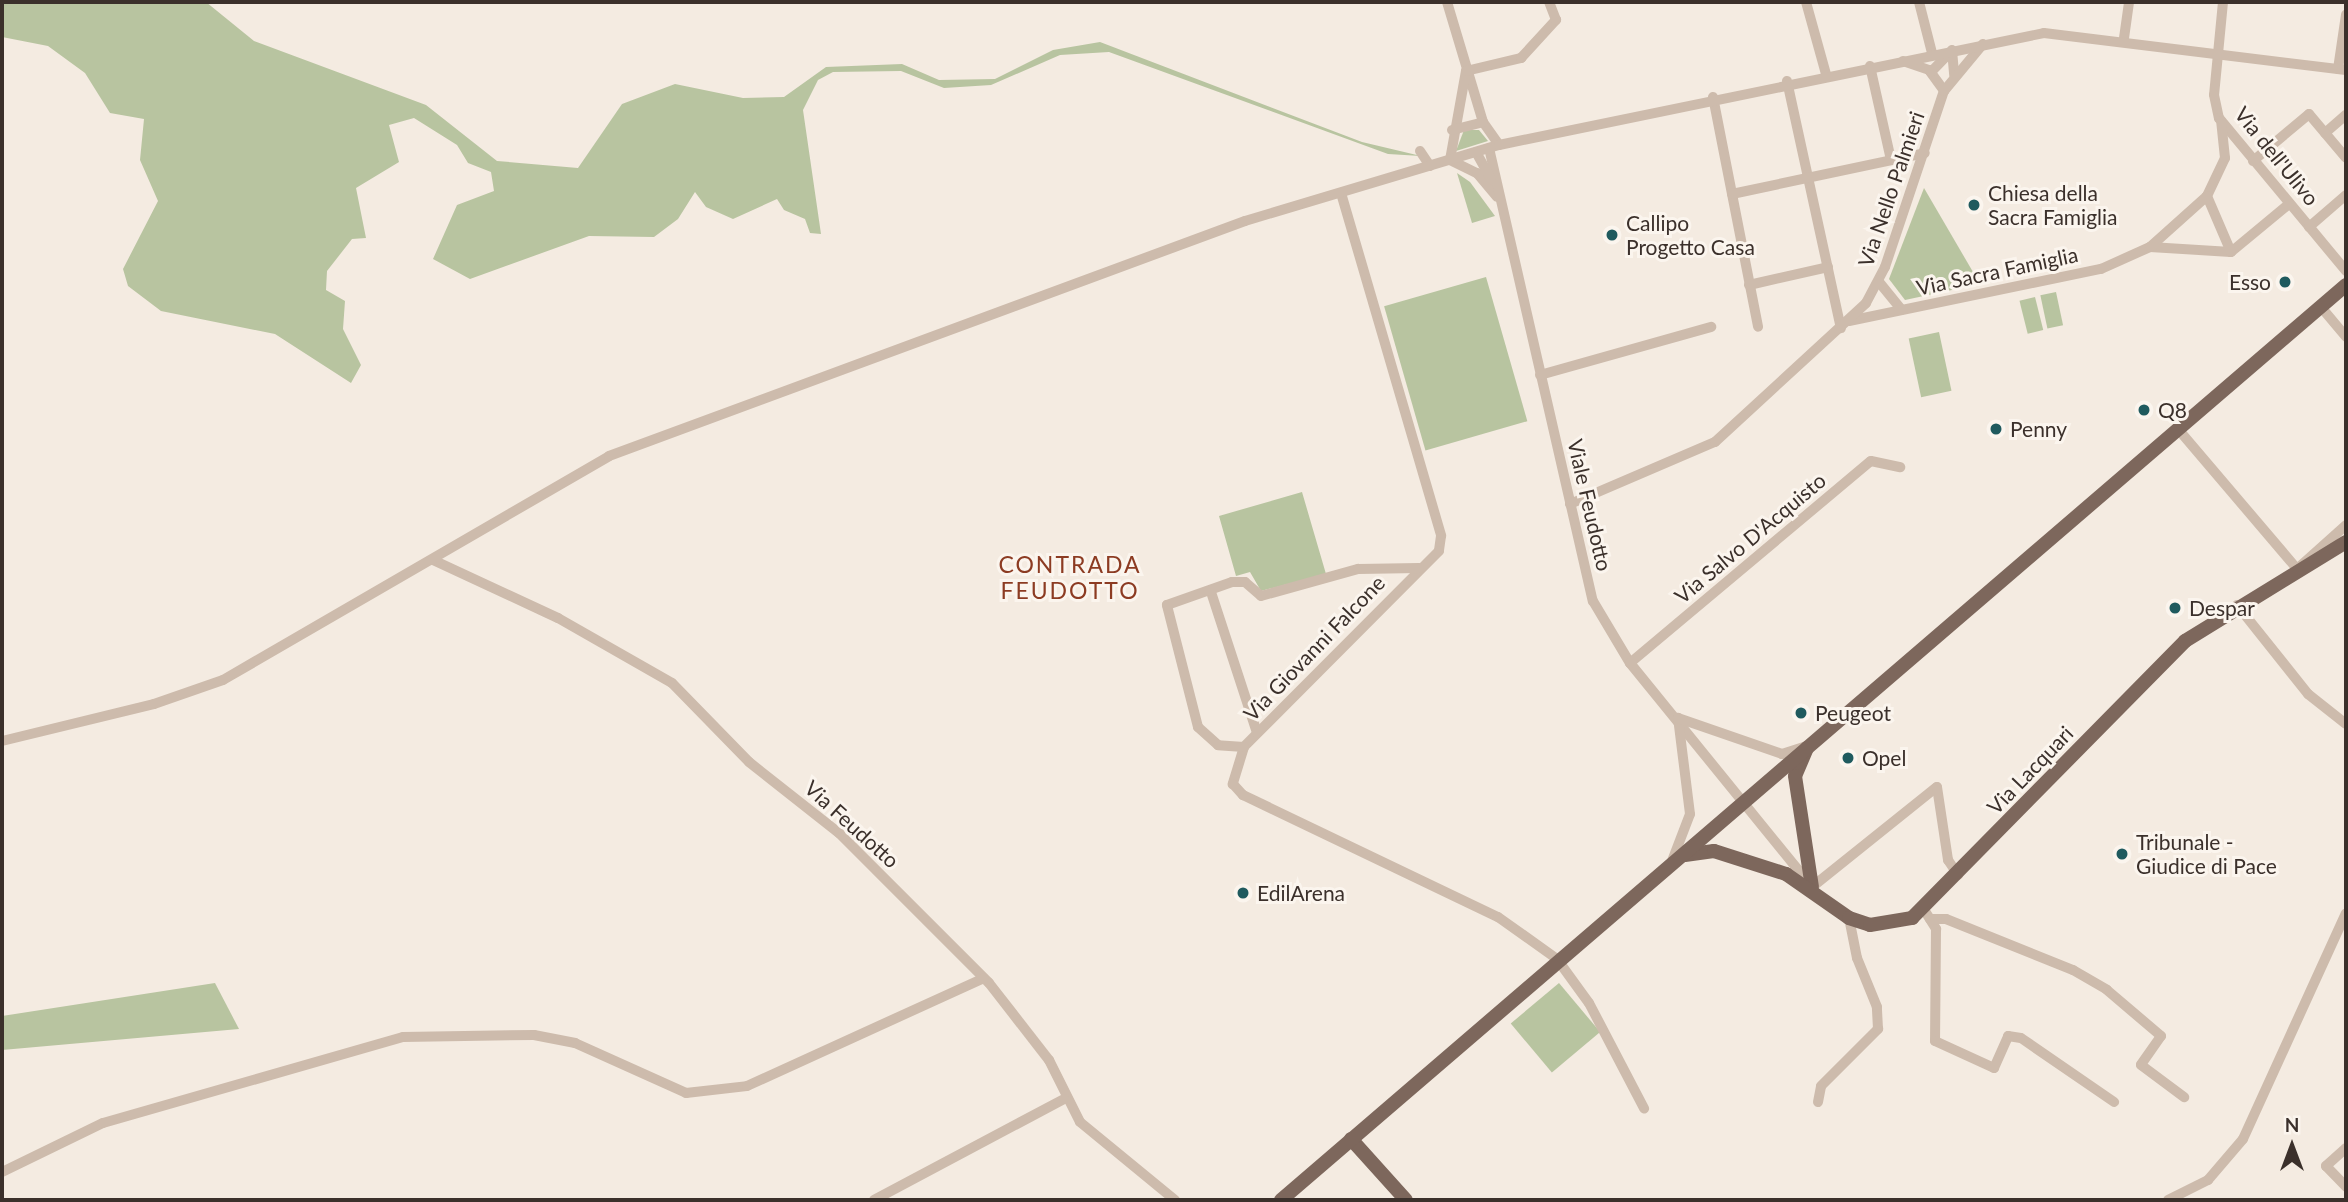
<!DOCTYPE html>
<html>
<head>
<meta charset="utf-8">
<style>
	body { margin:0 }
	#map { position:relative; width:2348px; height:1202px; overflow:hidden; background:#f4ebe1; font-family:Lato,sans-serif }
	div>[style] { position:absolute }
	.green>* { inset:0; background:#b8c4a0; transform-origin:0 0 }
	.minor>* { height:10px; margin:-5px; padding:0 5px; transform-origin:5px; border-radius:5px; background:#cdbbac }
	.major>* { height:14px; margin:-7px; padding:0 7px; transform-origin:7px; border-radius:7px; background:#7d675c }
	.dots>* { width:19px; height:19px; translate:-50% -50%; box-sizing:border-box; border:4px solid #fbf5ee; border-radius:50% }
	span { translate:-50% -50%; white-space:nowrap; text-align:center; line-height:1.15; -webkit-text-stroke:6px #fbf5ee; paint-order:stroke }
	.street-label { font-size:21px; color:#3b302b }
	.poi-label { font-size:21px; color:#3b302b }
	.left { translate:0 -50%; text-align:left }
	.right { translate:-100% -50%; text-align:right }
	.neighbourhood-label { font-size:23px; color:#8c3b22; letter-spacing:2px }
	.frame { position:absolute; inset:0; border:4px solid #3b302b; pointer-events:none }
	.north { position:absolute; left:2257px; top:1111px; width:70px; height:70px; -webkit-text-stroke:5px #fbf5ee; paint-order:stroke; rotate:0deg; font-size:19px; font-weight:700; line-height:28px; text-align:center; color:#3b302b }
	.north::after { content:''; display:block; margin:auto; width:24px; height:32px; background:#3b302b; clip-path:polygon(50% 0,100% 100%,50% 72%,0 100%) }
</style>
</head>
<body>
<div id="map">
	<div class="green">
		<div style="clip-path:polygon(2px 2px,206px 2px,254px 41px,426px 105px,497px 161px,578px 168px,622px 104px,675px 84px,743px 98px,784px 97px,826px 67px,902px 64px,939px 80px,995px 79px,1053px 50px,1100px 42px,1362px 142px,1421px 156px,1388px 154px,1109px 52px,1060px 55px,991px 85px,944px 88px,901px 71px,833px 72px,818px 80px,803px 110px,821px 234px,810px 233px,805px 219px,784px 210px,777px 199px,733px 219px,706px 207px,695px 192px,678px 219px,654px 237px,589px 236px,470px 279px,433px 259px,457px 205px,494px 191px,491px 172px,468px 163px,457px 145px,414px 118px,389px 125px,399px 162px,356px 188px,366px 238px,352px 239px,327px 271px,326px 290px,345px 301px,343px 329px,361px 365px,351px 383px,275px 334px,161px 311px,128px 286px,123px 269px,158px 201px,140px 160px,144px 119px,110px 113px,85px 73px,48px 46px,2px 37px)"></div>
		<div style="clip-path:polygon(1464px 130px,1479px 130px,1488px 141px,1456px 151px)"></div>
		<div style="clip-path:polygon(1457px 173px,1470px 182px,1495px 216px,1472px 223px)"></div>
		<div style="clip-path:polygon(1924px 188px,1980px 284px,1905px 300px,1889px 279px)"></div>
		<div style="left:1486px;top:277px;width:150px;height:106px;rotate:74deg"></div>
		<div style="left:2056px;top:292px;width:34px;height:16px;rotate:78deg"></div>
		<div style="left:2035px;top:297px;width:34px;height:16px;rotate:76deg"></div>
		<div style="left:1939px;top:332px;width:60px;height:31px;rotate:78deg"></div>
		<div style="clip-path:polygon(1302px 492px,1326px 574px,1261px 591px,1250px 572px,1236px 576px,1219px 516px)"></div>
		<div style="clip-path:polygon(215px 983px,239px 1029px,2px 1050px,2px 1016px)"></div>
		<div style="left:1559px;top:983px;width:64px;height:63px;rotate:50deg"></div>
	</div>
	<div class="minor">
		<div style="left:1447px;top:2px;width:125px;rotate:73.3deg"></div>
		<div style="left:1483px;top:122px;width:28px;rotate:55deg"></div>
		<div style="left:1806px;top:2px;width:75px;rotate:74.5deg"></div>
		<div style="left:1919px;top:2px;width:53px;rotate:75.7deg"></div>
		<div style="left:2223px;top:2px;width:93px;rotate:95.5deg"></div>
		<div style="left:2214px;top:95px;width:24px;rotate:78deg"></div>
		<div style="left:2219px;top:118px;width:199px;rotate:50.3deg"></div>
		<div style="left:2124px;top:38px;width:36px;rotate:-82deg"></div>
		<div style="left:1903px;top:61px;width:28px;rotate:19deg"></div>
		<div style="left:1929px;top:70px;width:26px;rotate:54deg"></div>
		<div style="left:1870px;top:66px;width:96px;rotate:77.4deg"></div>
		<div style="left:2338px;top:69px;width:55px;rotate:-81.6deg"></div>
		<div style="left:1466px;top:71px;width:90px;rotate:100.2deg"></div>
		<div style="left:1450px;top:160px;width:30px;rotate:26deg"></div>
		<div style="left:1477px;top:173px;width:31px;rotate:50deg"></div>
		<div style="left:1466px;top:71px;width:57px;rotate:-13.3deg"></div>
		<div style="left:1521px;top:58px;width:52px;rotate:-47.4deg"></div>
		<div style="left:1556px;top:20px;width:19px;rotate:-111deg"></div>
		<div style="left:1931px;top:72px;width:30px;rotate:-46deg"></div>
		<div style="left:1952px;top:50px;width:25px;rotate:85deg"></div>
		<div style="left:1787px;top:81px;width:253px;rotate:77.7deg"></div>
		<div style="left:1713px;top:97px;width:234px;rotate:78.9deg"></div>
		<div style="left:1452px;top:130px;width:32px;rotate:-14deg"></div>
		<div style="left:2325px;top:133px;width:28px;rotate:-41deg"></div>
		<div style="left:1489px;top:148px;width:465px;rotate:77.1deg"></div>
		<div style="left:1593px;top:601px;width:72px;rotate:59.2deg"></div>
		<div style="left:1630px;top:663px;width:289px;rotate:50.9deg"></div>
		<div style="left:1812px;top:887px;width:160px;rotate:-38.7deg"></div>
		<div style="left:1937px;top:787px;width:74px;rotate:81.4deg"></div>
		<div style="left:1948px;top:860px;width:18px;rotate:56deg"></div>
		<div style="left:1420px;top:151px;width:18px;rotate:56deg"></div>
		<div style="left:1476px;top:152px;width:31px;rotate:61deg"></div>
		<div style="left:2253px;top:161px;width:73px;rotate:-40deg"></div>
		<div style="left:2309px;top:114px;width:57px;rotate:49.9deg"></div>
		<div style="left:1341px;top:193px;width:357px;rotate:73.7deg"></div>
		<div style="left:1441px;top:536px;width:15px;rotate:98deg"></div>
		<div style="left:1439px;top:551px;width:276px;rotate:134.9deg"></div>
		<div style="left:1244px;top:747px;width:39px;rotate:107deg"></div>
		<div style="left:1233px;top:784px;width:15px;rotate:48deg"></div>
		<div style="left:1243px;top:795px;width:283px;rotate:25.6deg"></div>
		<div style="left:1498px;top:917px;width:72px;rotate:35.4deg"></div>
		<div style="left:1557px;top:959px;width:54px;rotate:54deg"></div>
		<div style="left:1589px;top:1003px;width:119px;rotate:62.4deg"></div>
		<div style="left:1732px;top:194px;width:197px;rotate:-12deg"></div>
		<div style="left:2207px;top:196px;width:42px;rotate:-64.7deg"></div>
		<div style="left:2225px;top:158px;width:37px;rotate:-96deg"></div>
		<div style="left:2309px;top:227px;width:49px;rotate:-40.9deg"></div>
		<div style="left:2231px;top:252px;width:75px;rotate:-39.6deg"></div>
		<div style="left:1879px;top:282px;width:36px;rotate:51deg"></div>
		<div style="left:1749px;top:285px;width:81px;rotate:-12.8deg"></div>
		<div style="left:2321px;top:307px;width:39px;rotate:50deg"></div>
		<div style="left:1849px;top:321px;width:257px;rotate:-11.7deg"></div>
		<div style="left:2101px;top:269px;width:54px;rotate:-24.2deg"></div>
		<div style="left:2150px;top:247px;width:81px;rotate:3.5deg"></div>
		<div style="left:2231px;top:252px;width:61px;rotate:-113.2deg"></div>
		<div style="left:2207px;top:196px;width:76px;rotate:138.2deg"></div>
		<div style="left:1540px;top:375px;width:178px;rotate:-15.7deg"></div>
		<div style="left:2178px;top:429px;width:184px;rotate:49.6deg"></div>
		<div style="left:2297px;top:569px;width:66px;rotate:-41.9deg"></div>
		<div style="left:1570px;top:504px;width:158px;rotate:-23.2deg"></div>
		<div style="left:1715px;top:442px;width:205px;rotate:-42.6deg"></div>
		<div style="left:1866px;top:303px;width:41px;rotate:-62.2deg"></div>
		<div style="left:1885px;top:267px;width:186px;rotate:-71.5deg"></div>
		<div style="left:1944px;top:91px;width:61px;rotate:-50.3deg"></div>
		<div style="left:433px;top:560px;width:138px;rotate:24.9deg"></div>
		<div style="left:558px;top:618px;width:131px;rotate:29.7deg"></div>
		<div style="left:672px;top:683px;width:110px;rotate:45.7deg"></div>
		<div style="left:749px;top:762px;width:115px;rotate:38.3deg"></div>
		<div style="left:839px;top:833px;width:212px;rotate:45deg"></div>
		<div style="left:989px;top:983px;width:98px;rotate:52.1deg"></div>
		<div style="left:1049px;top:1060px;width:69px;rotate:63.4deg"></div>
		<div style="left:1080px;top:1122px;width:123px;rotate:39.4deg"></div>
		<div style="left:1211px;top:592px;width:148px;rotate:71.9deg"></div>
		<div style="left:2237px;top:605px;width:114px;rotate:51.4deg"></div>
		<div style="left:2308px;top:694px;width:48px;rotate:38.3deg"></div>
		<div style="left:1630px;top:663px;width:314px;rotate:-40deg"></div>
		<div style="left:1871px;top:461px;width:30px;rotate:12deg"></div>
		<div style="left:2px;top:741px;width:156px;rotate:-13.7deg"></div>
		<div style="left:154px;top:704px;width:73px;rotate:-19.2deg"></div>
		<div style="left:223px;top:680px;width:446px;rotate:-30.1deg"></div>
		<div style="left:609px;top:456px;width:678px;rotate:-20.28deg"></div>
		<div style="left:1245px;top:221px;width:265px;rotate:-16.7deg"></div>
		<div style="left:1499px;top:145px;width:556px;rotate:-11.61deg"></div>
		<div style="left:2044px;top:33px;width:304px;rotate:7deg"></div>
		<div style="left:1244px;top:747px;width:26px;rotate:-176deg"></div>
		<div style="left:1218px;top:745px;width:27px;rotate:-138deg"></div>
		<div style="left:1198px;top:727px;width:126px;rotate:-104.3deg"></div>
		<div style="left:1167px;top:605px;width:69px;rotate:-19.5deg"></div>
		<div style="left:1232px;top:582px;width:13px"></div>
		<div style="left:1245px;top:582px;width:21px;rotate:41deg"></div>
		<div style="left:1261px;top:596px;width:101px;rotate:-15.6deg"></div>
		<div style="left:1358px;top:569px;width:61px;rotate:-0.9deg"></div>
		<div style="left:1672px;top:861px;width:50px;rotate:-69deg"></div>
		<div style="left:1690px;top:814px;width:97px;rotate:-97.1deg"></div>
		<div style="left:1678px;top:718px;width:110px;rotate:19.1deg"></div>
		<div style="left:1782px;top:754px;width:26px;rotate:-18deg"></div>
		<div style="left:1923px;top:908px;width:25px;rotate:58deg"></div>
		<div style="left:1936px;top:929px;width:112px;rotate:90.5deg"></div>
		<div style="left:1935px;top:1041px;width:65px;rotate:24.6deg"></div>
		<div style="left:1994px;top:1068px;width:35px;rotate:-66deg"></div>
		<div style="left:2008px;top:1036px;width:13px;rotate:9deg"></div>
		<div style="left:2021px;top:1038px;width:113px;rotate:34.5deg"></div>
		<div style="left:1930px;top:919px;width:16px"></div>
		<div style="left:1946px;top:919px;width:137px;rotate:21.9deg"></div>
		<div style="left:2073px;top:970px;width:39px;rotate:30deg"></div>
		<div style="left:2107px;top:990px;width:71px;rotate:40.4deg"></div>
		<div style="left:2161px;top:1036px;width:35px;rotate:125deg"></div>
		<div style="left:2141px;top:1065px;width:54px;rotate:36.7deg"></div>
		<div style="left:1818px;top:1102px;width:16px;rotate:-79deg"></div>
		<div style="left:1821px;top:1086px;width:81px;rotate:-45deg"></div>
		<div style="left:1878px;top:1029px;width:22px;rotate:-93deg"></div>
		<div style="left:1877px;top:1007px;width:53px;rotate:-112.2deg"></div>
		<div style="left:1857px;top:958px;width:41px;rotate:-101.3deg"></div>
		<div style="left:2346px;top:1148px;width:27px;rotate:138deg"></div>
		<div style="left:2326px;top:1166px;width:29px;rotate:46deg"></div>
		<div style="left:2px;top:1172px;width:112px;rotate:-25.9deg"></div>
		<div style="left:103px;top:1123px;width:312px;rotate:-16deg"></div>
		<div style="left:403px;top:1037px;width:131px;rotate:-0.9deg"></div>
		<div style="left:534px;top:1035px;width:42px;rotate:11deg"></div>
		<div style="left:575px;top:1043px;width:122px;rotate:24.2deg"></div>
		<div style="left:686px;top:1093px;width:61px;rotate:-6.5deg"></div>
		<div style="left:747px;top:1086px;width:260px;rotate:-24.5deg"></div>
		<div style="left:874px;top:1200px;width:215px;rotate:-28deg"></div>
		<div style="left:2168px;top:1200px;width:45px;rotate:-26.6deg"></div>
		<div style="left:2208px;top:1180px;width:54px;rotate:-49.5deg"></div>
		<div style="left:2243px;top:1139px;width:248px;rotate:-65.5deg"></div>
	</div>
	<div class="major">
		<div style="left:1807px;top:748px;width:30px;rotate:113deg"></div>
		<div style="left:1795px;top:776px;width:112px;rotate:81.3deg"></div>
		<div style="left:1685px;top:855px;width:29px;rotate:-8deg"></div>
		<div style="left:1714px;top:851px;width:76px;rotate:17.7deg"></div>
		<div style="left:1786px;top:874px;width:77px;rotate:34.9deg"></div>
		<div style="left:1849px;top:918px;width:22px;rotate:18deg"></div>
		<div style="left:1870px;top:925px;width:43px;rotate:-9.5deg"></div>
		<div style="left:1912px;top:918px;width:389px;rotate:-45.4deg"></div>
		<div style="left:2185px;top:641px;width:189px;rotate:-31.6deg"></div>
		<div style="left:1351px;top:1139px;width:82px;rotate:48deg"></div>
		<div style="left:1281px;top:1200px;width:1404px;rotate:-40.67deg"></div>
	</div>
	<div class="dots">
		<div style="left:1974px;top:205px;background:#1f5a5e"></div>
		<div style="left:1612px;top:235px;background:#1f5a5e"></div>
		<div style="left:2285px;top:282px;background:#1f5a5e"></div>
		<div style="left:2144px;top:410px;background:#1f5a5e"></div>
		<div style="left:1996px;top:429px;background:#1f5a5e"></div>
		<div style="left:2175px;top:608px;background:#1f5a5e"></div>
		<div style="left:1801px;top:713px;background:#1f5a5e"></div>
		<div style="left:1848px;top:758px;background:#1f5a5e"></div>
		<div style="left:2122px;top:854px;background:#1f5a5e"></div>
		<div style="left:1243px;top:893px;background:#1f5a5e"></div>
	</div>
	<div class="street-label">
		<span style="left:2277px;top:156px;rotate:51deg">Via dell'Ulivo</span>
		<span style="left:1891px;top:189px;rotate:-71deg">Via Nello Palmieri</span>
		<span style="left:1997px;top:271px;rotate:-12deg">Via Sacra Famiglia</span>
		<span style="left:1590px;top:505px;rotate:77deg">Viale Feudotto</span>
		<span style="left:1750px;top:538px;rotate:-40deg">Via Salvo D'Acquisto</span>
		<span style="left:1314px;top:648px;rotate:-46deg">Via Giovanni Falcone</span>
		<span style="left:2030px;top:770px;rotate:-46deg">Via Lacquari</span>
		<span style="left:852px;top:824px;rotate:42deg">Via Feudotto</span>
	</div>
	<div class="poi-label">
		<span class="left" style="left:1988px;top:205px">Chiesa della<br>Sacra Famiglia</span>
		<span class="left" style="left:1626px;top:235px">Callipo<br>Progetto Casa</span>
		<span class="right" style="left:2271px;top:282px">Esso</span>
		<span class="left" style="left:2158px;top:410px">Q8</span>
		<span class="left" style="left:2010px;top:429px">Penny</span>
		<span class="left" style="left:2189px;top:608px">Despar</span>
		<span class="left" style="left:1815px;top:713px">Peugeot</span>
		<span class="left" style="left:1862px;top:758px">Opel</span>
		<span class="left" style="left:2136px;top:854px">Tribunale -<br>Giudice di Pace</span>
		<span class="left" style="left:1257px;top:893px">EdilArena</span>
	</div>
	<div class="neighbourhood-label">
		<span style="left:1070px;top:577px">CONTRADA<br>FEUDOTTO</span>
	</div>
	<div class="frame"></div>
	<div class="north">N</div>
</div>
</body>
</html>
